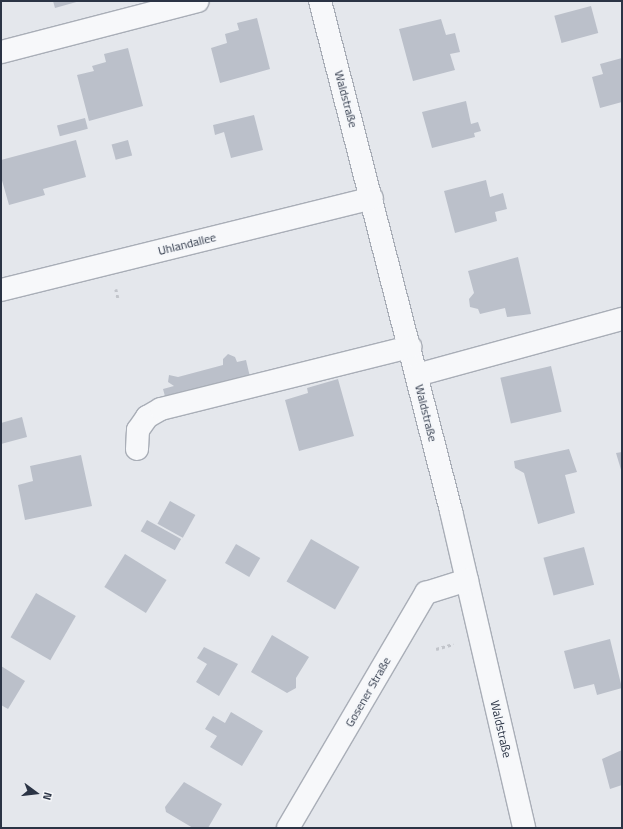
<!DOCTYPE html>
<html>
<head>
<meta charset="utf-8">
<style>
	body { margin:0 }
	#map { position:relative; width:623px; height:829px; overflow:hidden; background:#e4e7ec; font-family:"Titillium Web",sans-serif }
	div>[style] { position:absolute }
	.building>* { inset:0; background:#bbc0ca; transform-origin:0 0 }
	.path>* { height:2.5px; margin-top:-1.25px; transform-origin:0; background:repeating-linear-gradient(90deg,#c2c5cb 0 3px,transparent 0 6px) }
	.roads { filter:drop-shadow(1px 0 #a9aeb7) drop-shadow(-1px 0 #a9aeb7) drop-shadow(0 1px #a9aeb7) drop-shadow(0 -1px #a9aeb7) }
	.minor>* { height:22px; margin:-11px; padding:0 11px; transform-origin:11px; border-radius:11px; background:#f7f8fa }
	span { translate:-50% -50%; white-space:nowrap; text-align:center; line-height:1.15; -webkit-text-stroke:3px #f4f6f9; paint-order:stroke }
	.street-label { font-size:12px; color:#2b3445 }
	.frame { position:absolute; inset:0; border:2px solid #2b3445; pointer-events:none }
	.north { position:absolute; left:16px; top:773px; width:40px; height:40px; -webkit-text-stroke:3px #f4f6f9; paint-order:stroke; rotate:105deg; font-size:11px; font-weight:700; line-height:16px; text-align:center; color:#2b3445 }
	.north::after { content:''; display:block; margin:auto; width:14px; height:18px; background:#2b3445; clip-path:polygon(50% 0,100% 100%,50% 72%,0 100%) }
</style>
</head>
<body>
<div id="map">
	<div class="building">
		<div style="clip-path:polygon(53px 1px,80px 1px,55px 8px)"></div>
		<div style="left:591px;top:6px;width:28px;height:38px;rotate:75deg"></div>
		<div style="clip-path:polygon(257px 18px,270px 69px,220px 83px,211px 48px,227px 43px,225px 34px,239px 30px,237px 23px)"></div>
		<div style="clip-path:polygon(441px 19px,446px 35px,455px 33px,460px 52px,450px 54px,455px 70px,413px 81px,399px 29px)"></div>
		<div style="clip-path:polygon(128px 48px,143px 106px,89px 121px,77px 75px,94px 71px,92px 66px,106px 62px,104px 54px)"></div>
		<div style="clip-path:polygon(622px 58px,622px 102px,600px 108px,592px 77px,603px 74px,600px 64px)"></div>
		<div style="clip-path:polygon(466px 101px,471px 124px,478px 122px,481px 131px,474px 133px,475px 137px,432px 148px,422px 112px)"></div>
		<div style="clip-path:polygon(254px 115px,263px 150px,231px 158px,224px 132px,215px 135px,213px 125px)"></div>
		<div style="left:85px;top:118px;width:11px;height:29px;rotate:75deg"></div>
		<div style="clip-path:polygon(76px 140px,86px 177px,43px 189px,45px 195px,9px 205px,1px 177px,1px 160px)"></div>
		<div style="left:128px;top:140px;width:16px;height:17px;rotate:75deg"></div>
		<div style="clip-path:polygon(486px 180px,490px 197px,503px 193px,507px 209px,495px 212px,497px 221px,455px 233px,444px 191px)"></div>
		<div style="clip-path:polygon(518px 257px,531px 314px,507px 317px,505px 308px,480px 314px,478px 309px,470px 307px,469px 299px,474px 293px,468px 271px)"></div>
		<div style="clip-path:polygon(228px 354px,235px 357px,237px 362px,246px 360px,250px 377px,166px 400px,163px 389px,174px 386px,168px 382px,169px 375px,178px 377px,223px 365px,223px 359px)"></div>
		<div style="left:551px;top:366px;width:47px;height:52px;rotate:77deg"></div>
		<div style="clip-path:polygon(338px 379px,354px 436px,299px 451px,285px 400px,308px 393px,307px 388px)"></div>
		<div style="clip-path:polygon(22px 417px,27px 437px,1px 444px,1px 423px)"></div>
		<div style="clip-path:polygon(569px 449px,577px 472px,565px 475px,575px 513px,538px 524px,524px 473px,515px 468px,514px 461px)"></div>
		<div style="clip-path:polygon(622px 452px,622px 473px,616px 453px)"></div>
		<div style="clip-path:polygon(81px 455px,92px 506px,25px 520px,18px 485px,33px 481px,30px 466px)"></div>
		<div style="left:170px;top:501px;width:29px;height:26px;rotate:29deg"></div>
		<div style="left:147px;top:520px;width:39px;height:13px;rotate:29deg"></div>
		<div style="left:311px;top:539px;width:56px;height:49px;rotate:30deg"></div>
		<div style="left:236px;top:544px;width:28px;height:22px;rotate:30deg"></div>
		<div style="left:584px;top:547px;width:39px;height:42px;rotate:75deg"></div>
		<div style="left:125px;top:554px;width:49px;height:39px;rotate:32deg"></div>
		<div style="left:36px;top:593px;width:46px;height:51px;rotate:30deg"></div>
		<div style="clip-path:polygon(272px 635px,309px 657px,296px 678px,296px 688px,287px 693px,251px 672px)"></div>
		<div style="clip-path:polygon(610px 639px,622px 688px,597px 695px,594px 684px,574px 689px,564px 651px)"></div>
		<div style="clip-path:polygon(204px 647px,238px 664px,219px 696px,196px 682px,207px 664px,197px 658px)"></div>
		<div style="clip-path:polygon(1px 666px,25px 681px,8px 709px,1px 705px)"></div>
		<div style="clip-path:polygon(231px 712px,263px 731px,242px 766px,210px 747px,217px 736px,205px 729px,213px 716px,225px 723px)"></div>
		<div style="clip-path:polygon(622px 750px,622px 785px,610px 789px,602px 759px)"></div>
		<div style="clip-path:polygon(184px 782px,222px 804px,208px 828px,193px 828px,166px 812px,165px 807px)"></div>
	</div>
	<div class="path">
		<div style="left:116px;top:289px;width:9px;rotate:77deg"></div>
		<div style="left:436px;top:649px;width:18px;rotate:-16deg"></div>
	</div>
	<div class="roads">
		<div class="minor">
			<div style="left:320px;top:1px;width:527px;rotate:75.59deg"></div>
			<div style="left:451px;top:511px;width:325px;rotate:77deg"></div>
			<div style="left:1px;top:52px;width:203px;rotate:-14.5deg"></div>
			<div style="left:1px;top:290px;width:382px;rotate:-13.9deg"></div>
			<div style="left:417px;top:375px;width:213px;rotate:-15.3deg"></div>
			<div style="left:137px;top:449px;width:19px;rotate:-87deg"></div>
			<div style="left:138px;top:430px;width:16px;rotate:-55deg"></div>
			<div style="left:147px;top:417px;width:16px;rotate:-30deg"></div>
			<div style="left:161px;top:409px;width:257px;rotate:-14deg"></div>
			<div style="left:288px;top:828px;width:273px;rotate:-59.6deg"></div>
			<div style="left:426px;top:593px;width:43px;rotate:-17.6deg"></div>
		</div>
	</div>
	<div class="street-label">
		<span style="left:346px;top:99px;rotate:75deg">Waldstraße</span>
		<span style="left:187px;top:244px;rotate:-14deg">Uhlandallee</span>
		<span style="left:426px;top:413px;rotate:76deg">Waldstraße</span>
		<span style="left:368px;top:692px;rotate:-60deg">Gosener Straße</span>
		<span style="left:501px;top:729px;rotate:77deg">Waldstraße</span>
	</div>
	<div class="frame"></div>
	<div class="north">N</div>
</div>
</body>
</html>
